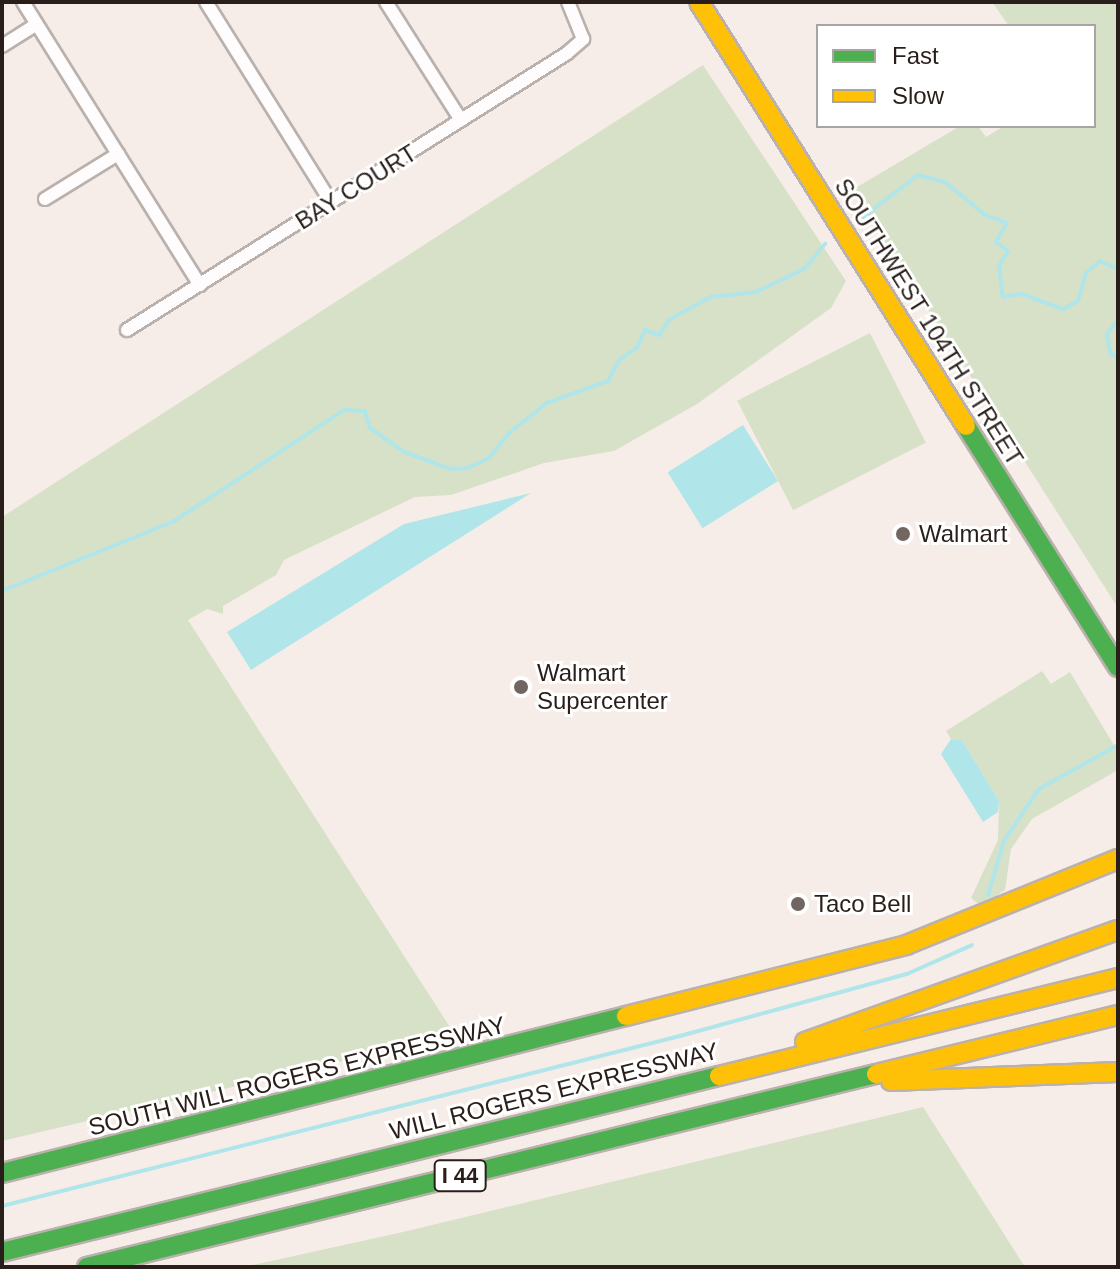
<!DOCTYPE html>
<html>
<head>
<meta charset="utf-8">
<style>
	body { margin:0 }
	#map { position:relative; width:1120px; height:1269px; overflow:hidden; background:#f7ede8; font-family:Helvetica,sans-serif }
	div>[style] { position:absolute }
	.green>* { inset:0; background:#d7e1c7; transform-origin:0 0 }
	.water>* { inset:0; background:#b0e6e9; transform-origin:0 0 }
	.stream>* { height:4px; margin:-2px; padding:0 2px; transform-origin:2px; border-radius:2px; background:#b0e6e9 }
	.roads { filter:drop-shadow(2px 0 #bab1ad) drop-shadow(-2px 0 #bab1ad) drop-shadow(0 2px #bab1ad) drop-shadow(0 -2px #bab1ad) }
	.street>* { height:12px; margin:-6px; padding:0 6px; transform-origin:6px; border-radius:6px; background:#fefcfc }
	.fast>* { height:18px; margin:-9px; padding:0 9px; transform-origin:9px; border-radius:9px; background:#4caf50 }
	.slow>* { height:18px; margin:-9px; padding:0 9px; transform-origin:9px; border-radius:9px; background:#ffc107 }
	.dots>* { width:22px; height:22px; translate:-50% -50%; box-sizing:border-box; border:4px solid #fff; border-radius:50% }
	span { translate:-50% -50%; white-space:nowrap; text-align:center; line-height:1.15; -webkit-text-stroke:6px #fff; paint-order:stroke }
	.shield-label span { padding:2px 6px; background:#fff; border:2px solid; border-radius:6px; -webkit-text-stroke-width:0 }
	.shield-label { font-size:22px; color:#291e19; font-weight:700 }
	.street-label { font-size:24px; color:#291e19 }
	.poi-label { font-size:24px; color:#291e19 }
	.left { translate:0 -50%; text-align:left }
	.frame { position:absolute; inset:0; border:4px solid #291e19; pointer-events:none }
	.legend { position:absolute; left:816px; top:24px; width:280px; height:104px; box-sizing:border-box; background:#fff; border:2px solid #a9a5a3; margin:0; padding:10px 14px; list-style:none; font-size:24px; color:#291e19 }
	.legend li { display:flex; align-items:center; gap:16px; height:40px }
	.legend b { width:40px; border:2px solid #a9a5a3 }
</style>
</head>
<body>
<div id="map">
	<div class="green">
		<div style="clip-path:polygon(992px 2px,1118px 2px,1118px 608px,852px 190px,960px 126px,978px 126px,986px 137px,1004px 126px,1094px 126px,1094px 26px,1009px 26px)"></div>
		<div style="clip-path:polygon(703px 65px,846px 281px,831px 308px,697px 404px,614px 451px,544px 463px,451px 495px,415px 497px,284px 560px,276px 575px,223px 606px,223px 614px,207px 609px,188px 620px,455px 1035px,2px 1141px,2px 517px)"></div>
		<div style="left:870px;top:333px;width:123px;height:149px;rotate:63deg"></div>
		<div style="clip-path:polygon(1042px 671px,1051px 684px,1070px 672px,1118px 752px,1118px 770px,1032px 819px,1011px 849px,1005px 890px,981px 906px,971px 898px,998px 840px,999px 801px,962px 740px,951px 739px,946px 731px)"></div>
		<div style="clip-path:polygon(923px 1107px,1025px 1267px,244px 1267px,403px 1232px)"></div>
	</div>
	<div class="water">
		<div style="left:743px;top:425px;width:66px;height:89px;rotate:58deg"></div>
		<div style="clip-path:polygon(531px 493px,251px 670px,227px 632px,404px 524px)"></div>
		<div style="clip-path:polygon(951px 739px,962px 740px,999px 801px,998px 812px,983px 822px,941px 754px)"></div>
	</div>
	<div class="stream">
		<div style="left:863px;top:217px;width:69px;rotate:-37.4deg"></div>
		<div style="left:918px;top:175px;width:28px;rotate:15deg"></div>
		<div style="left:945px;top:182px;width:52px;rotate:39.5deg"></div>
		<div style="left:985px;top:215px;width:23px;rotate:20deg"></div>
		<div style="left:1007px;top:223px;width:22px;rotate:120deg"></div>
		<div style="left:996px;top:242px;width:15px;rotate:37deg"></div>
		<div style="left:1008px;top:251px;width:17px;rotate:121deg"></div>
		<div style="left:999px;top:266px;width:31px;rotate:83deg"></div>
		<div style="left:1003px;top:297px;width:19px;rotate:-9deg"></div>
		<div style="left:1022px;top:294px;width:44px;rotate:20.1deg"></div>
		<div style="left:1063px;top:309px;width:17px;rotate:-28deg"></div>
		<div style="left:1078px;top:301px;width:29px;rotate:-74deg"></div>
		<div style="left:1086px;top:273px;width:18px;rotate:-41deg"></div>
		<div style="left:1100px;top:261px;width:20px;rotate:24deg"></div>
		<div style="left:1118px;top:320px;width:18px;rotate:128deg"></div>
		<div style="left:1107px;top:334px;width:19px;rotate:81deg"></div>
		<div style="left:1110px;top:353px;width:9px;rotate:32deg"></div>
		<div style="left:2px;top:591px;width:186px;rotate:-22.1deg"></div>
		<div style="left:174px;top:521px;width:203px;rotate:-33.1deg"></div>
		<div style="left:344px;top:410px;width:21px;rotate:3deg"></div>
		<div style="left:365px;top:411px;width:18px;rotate:74deg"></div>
		<div style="left:370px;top:428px;width:42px;rotate:35.2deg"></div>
		<div style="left:404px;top:452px;width:50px;rotate:19.9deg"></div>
		<div style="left:451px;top:469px;width:17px;rotate:-3deg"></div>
		<div style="left:468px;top:468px;width:23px;rotate:-25deg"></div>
		<div style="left:489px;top:458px;width:32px;rotate:-51deg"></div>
		<div style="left:509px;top:433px;width:48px;rotate:-38.3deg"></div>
		<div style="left:547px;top:403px;width:65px;rotate:-19.8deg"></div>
		<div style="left:608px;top:381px;width:24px;rotate:-62deg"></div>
		<div style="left:619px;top:360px;width:22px;rotate:-34deg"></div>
		<div style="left:637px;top:348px;width:20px;rotate:-66deg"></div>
		<div style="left:645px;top:330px;width:15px;rotate:20deg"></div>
		<div style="left:659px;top:335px;width:18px;rotate:-56deg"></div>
		<div style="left:669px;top:320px;width:47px;rotate:-29.3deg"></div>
		<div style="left:710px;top:297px;width:46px;rotate:-6.2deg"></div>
		<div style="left:756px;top:292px;width:53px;rotate:-25.6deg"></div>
		<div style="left:804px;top:269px;width:33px;rotate:-50deg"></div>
		<div style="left:988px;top:895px;width:56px;rotate:-73.5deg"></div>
		<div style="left:1004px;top:841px;width:63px;rotate:-56.1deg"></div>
		<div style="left:1039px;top:789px;width:90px;rotate:-29.1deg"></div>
		<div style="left:2px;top:1206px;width:699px;rotate:-14.08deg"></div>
		<div style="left:680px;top:1036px;width:235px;rotate:-15.3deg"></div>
		<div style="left:907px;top:974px;width:71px;rotate:-24deg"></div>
	</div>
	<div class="roads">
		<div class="street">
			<div style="left:23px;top:2px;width:334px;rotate:58deg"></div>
			<div style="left:206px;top:2px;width:236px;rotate:58deg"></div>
			<div style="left:386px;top:2px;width:140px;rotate:57.6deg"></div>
			<div style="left:2px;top:46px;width:41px;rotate:-32.2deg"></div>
			<div style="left:45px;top:199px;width:86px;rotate:-31.7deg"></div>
			<div style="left:127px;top:330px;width:519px;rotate:-32.16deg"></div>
			<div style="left:566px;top:54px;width:23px;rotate:-41deg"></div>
			<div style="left:583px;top:39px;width:40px;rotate:-112deg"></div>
		</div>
		<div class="fast">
			<div style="left:966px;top:426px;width:285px;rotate:57.8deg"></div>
			<div style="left:2px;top:1173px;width:643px;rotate:-14.12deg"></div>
			<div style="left:2px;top:1252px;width:738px;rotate:-13.79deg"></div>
			<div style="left:87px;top:1267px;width:812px;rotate:-13.75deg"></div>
		</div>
		<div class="slow">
			<div style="left:699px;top:2px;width:501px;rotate:57.8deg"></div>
			<div style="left:626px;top:1016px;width:289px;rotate:-14.2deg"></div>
			<div style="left:906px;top:945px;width:229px;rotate:-22.1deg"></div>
			<div style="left:805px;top:1042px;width:332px;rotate:-19.7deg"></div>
			<div style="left:876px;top:1074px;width:249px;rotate:-13.7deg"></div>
			<div style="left:719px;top:1076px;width:411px;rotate:-13.8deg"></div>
			<div style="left:891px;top:1081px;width:227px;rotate:-2.3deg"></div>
		</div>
	</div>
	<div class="dots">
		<div style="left:903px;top:534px;background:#716661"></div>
		<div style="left:521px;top:687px;background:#716661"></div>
		<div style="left:798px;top:904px;background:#716661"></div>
	</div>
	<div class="shield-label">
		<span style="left:460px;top:1176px">I 44</span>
	</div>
	<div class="street-label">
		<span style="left:356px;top:187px;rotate:-32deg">BAY COURT</span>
		<span style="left:929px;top:322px;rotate:58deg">SOUTHWEST 104TH STREET</span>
		<span style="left:297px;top:1076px;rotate:-14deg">SOUTH WILL ROGERS EXPRESSWAY</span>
		<span style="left:554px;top:1091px;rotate:-14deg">WILL ROGERS EXPRESSWAY</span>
	</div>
	<div class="poi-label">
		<span class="left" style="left:919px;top:534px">Walmart</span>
		<span class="left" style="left:537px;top:687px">Walmart<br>Supercenter</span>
		<span class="left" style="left:814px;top:904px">Taco Bell</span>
	</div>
	<div class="frame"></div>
	<ul class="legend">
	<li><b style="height:10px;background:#4caf50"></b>Fast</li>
	<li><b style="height:10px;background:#ffc107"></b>Slow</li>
	</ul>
</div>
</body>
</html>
